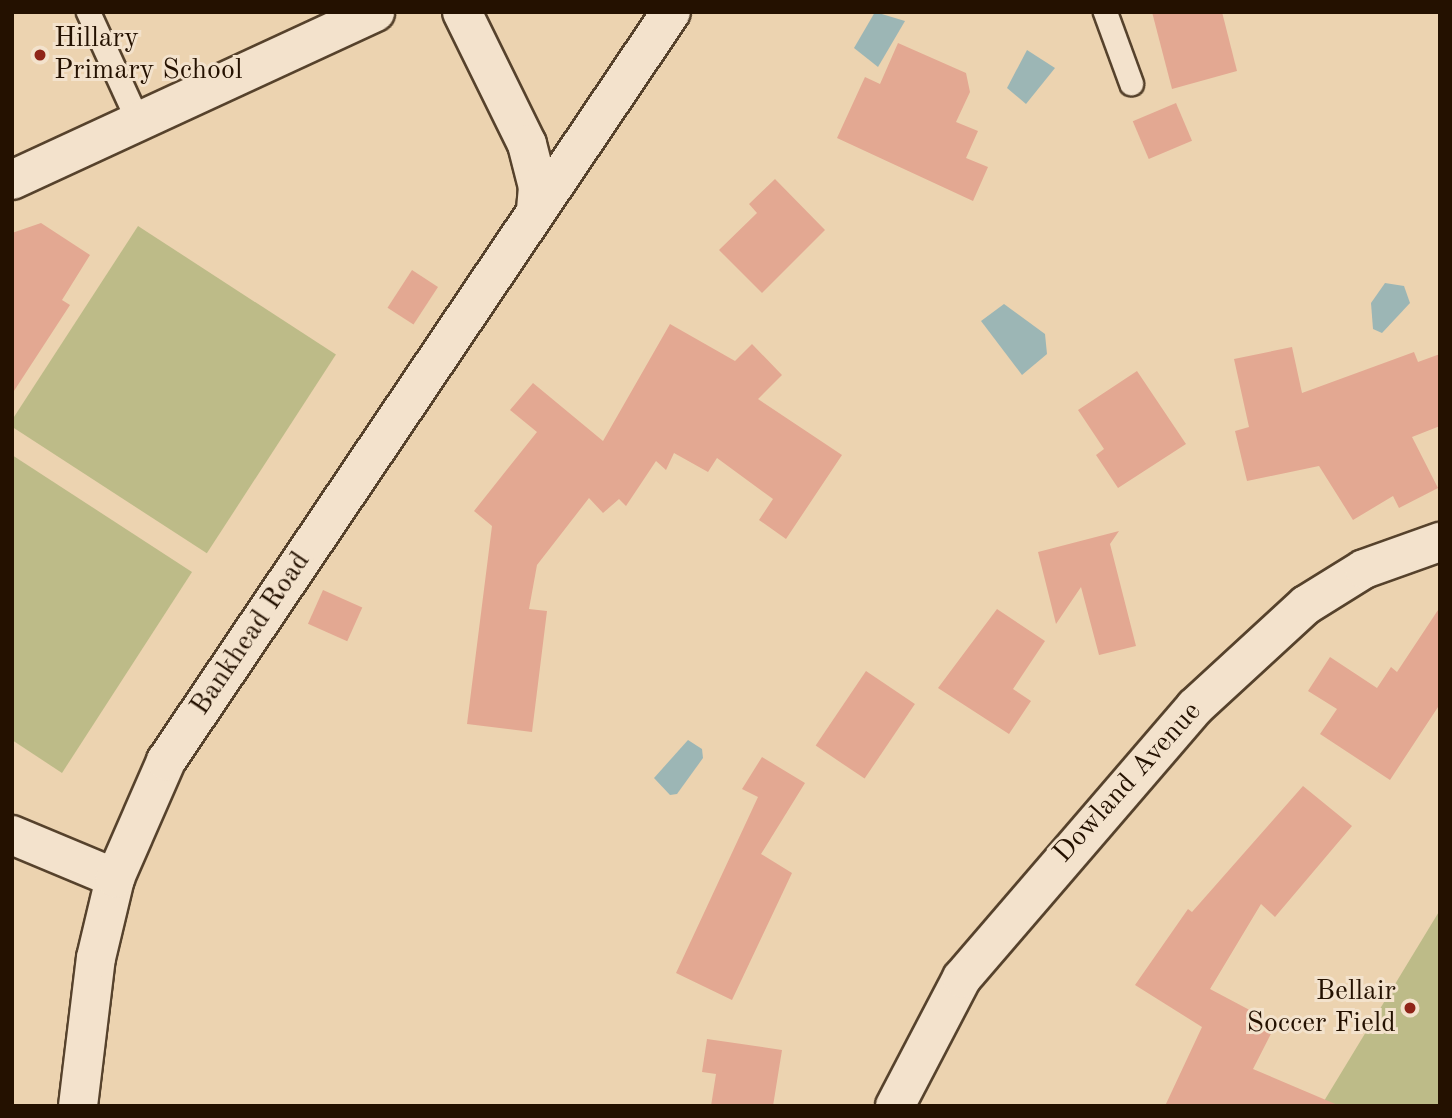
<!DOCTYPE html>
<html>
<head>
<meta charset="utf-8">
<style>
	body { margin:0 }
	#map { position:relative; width:1452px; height:1118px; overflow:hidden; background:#ecd3b0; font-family:"Old Standard TT",serif }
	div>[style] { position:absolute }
	.green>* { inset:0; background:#bdbb88; transform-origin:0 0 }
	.water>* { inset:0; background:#9cb6b5 }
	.building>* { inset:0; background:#e3a892; transform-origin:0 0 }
	.roads { filter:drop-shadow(2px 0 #56422c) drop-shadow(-2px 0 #56422c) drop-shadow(0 2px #56422c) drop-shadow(0 -2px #56422c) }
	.lane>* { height:23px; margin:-11.5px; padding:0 11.5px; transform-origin:11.5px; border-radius:11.5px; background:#f3e2cc }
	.street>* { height:38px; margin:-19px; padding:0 19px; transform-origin:19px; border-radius:19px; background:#f3e2cc }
	.secondary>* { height:38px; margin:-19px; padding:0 19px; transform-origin:19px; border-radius:19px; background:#f3e2cc }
	.dots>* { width:19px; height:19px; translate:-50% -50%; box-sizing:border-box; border:4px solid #f3e2cc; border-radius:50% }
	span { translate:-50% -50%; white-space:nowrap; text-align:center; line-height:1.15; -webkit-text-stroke:6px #f3e2cc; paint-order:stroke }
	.poi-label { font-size:28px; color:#241100 }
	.left { translate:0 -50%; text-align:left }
	.right { translate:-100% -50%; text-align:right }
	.street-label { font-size:28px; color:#241100 }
	.frame { position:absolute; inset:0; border:14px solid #241100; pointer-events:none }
</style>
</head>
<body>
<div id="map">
	<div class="green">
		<div style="left:138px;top:226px;width:236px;height:237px;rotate:33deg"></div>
		<div style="clip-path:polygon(12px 455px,192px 572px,62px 773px,12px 740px)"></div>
		<div style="clip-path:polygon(1440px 910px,1440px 1106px,1321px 1106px)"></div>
	</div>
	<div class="water">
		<div style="clip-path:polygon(875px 12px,905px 21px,878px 67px,854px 48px)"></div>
		<div style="clip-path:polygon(1027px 50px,1055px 68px,1026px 104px,1007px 88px)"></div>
		<div style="clip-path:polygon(1385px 283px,1404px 286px,1410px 303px,1382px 333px,1373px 329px,1371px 303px)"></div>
		<div style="clip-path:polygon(1004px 304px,1045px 334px,1047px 354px,1022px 375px,981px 321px)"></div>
		<div style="clip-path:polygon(688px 740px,702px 749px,703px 758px,677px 794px,670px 795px,654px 778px)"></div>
	</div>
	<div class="building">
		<div style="clip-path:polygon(1152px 12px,1222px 12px,1237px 71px,1172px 89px)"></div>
		<div style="clip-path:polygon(898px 43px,966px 73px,970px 92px,956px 122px,978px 131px,966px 158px,988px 167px,973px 201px,837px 138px,865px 77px,880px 84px)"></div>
		<div style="left:1176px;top:103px;width:41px;height:47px;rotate:67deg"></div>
		<div style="clip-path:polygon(775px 179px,825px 230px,762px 293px,719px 250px,757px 213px,749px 204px)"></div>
		<div style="clip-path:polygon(41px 223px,90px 255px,62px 300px,70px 305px,12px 394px,12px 233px)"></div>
		<div style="left:412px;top:270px;width:31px;height:45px;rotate:33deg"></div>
		<div style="clip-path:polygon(670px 324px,735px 361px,752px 344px,782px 375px,758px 399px,842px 455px,786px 539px,759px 520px,773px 499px,717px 458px,708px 472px,674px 453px,666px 470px,656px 461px,626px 506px,619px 499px,603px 513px,589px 498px,537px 565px,529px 609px,547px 611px,532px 732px,467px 724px,492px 526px,474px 511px,537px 432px,510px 410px,533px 383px,603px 441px)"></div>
		<div style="clip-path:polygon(1292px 347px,1302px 393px,1414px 352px,1418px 362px,1440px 354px,1440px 426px,1412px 437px,1438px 488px,1399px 508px,1393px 496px,1353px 520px,1319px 466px,1247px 481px,1235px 431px,1249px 427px,1234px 359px)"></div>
		<div style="clip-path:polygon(1137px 371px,1186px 444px,1118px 488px,1096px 455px,1104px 449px,1078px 410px)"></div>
		<div style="clip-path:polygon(1119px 531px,1110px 544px,1136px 646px,1099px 655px,1081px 587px,1056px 624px,1038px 552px)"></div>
		<div style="left:323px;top:590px;width:43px;height:37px;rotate:24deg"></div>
		<div style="clip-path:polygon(1440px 607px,1440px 704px,1390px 780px,1320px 734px,1337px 709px,1308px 691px,1330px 657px,1377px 688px,1391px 667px,1397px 672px)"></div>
		<div style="clip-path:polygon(997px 609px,1045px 641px,1013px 689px,1031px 701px,1009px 734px,938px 688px)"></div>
		<div style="left:866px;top:671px;width:59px;height:90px;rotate:34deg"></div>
		<div style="clip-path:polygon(762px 757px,805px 783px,761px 854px,792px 873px,732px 1000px,676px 973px,758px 797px,742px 789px)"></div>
		<div style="clip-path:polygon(1303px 786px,1352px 826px,1275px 917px,1261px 904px,1210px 989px,1276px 1024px,1253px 1069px,1340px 1106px,1165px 1106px,1202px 1027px,1135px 985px,1188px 909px,1192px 912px)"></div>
		<div style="clip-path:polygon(707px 1039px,782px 1050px,773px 1106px,711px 1106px,716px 1074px,702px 1072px)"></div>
	</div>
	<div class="roads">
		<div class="lane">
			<div style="left:88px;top:12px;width:120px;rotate:65.4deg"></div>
			<div style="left:1105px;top:12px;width:76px;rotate:69.9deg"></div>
		</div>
		<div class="street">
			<div style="left:462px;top:12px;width:147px;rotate:63.8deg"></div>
			<div style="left:527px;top:144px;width:44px;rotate:75.7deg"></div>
			<div style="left:538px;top:187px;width:21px;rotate:95deg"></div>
			<div style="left:12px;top:835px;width:112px;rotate:22.7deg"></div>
			<div style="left:78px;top:1106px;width:149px;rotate:-83.1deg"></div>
			<div style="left:96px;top:958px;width:82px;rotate:-76.6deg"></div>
			<div style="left:115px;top:878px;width:128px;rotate:-66.4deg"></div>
			<div style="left:166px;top:761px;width:903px;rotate:-56.01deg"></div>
			<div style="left:895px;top:1106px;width:144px;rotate:-62.4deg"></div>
			<div style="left:962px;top:978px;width:357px;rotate:-49.3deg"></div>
			<div style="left:1195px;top:707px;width:151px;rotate:-42.6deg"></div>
			<div style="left:1306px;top:605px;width:68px;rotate:-31.8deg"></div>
			<div style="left:1364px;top:569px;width:81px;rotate:-19.6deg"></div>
		</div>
		<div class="secondary">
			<div style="left:12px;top:180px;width:400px;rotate:-24.8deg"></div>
		</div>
	</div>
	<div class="dots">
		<div style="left:40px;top:55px;background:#8f2418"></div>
		<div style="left:1410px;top:1008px;background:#8f2418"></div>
	</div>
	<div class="poi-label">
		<span class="left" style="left:54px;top:55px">Hillary<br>Primary School</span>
		<span class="right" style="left:1396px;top:1008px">Bellair<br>Soccer Field</span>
	</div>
	<div class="street-label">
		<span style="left:251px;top:634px;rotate:-56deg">Bankhead Road</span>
		<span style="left:1128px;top:783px;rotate:-48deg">Dowland Avenue</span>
	</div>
	<div class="frame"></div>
</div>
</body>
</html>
